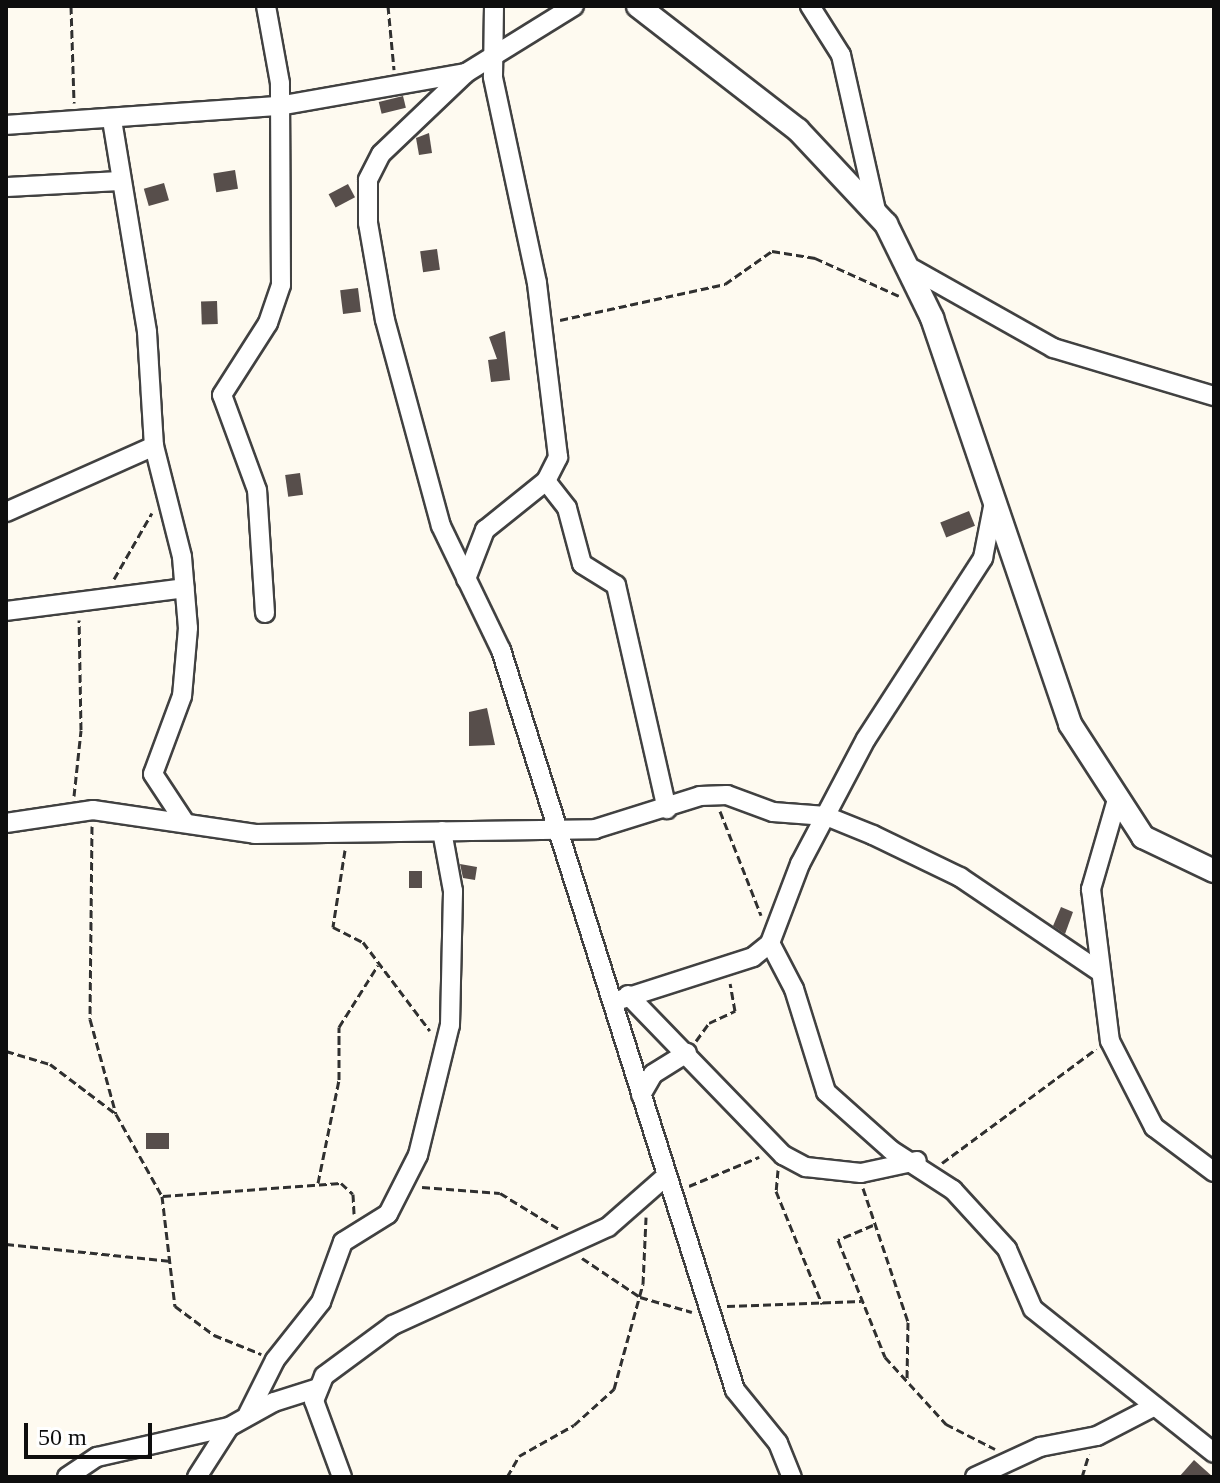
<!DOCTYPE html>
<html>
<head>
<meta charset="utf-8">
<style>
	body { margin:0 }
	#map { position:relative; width:1220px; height:1483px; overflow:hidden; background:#fefaf0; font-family:Georgia,serif }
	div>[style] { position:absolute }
	.building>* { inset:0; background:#574e4b; transform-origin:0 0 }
	.path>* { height:3px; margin-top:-1.5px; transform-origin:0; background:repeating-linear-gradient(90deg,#303030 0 8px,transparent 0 12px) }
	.roads { filter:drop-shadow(2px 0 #414141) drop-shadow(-2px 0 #414141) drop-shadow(0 2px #414141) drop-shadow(0 -2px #414141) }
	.minor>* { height:18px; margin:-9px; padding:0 9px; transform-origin:9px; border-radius:9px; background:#fff }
	.tertiary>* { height:22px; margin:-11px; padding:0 11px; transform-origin:11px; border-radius:11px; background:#fff }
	span { translate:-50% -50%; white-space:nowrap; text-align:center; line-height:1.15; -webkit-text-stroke:8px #fff; paint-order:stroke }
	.frame { position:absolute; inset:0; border:8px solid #0e0e0e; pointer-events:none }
	.scale { position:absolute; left:24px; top:1423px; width:128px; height:36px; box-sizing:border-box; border:4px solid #0e0e0e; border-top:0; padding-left:10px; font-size:24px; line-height:28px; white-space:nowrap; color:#0e0e0e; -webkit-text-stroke:6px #fff; paint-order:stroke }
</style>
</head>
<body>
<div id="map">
	<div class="building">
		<div style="left:403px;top:96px;width:12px;height:25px;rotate:76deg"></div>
		<div style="clip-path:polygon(429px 133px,432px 153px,419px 155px,416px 138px)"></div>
		<div style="left:235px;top:170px;width:19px;height:22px;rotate:81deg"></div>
		<div style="left:164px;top:183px;width:18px;height:21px;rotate:74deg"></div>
		<div style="left:348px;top:184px;width:15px;height:22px;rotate:62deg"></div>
		<div style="left:437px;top:249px;width:21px;height:17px;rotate:82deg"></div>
		<div style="left:358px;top:288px;width:24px;height:18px;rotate:83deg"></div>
		<div style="left:217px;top:301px;width:23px;height:16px;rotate:88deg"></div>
		<div style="clip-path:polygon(505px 331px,510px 380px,491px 382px,488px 360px,497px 359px,489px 337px)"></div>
		<div style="left:300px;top:473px;width:22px;height:15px;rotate:82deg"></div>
		<div style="left:969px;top:511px;width:16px;height:31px;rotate:68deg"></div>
		<div style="clip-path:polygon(487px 708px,495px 745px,469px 746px,469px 712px)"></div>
		<div style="clip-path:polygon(460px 864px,477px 867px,475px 880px,463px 878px)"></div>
		<div style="left:409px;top:871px;width:13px;height:17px"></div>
		<div style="clip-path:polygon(1061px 907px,1073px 912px,1065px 934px,1053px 926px)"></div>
		<div style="left:146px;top:1133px;width:23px;height:16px"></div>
		<div style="clip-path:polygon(1194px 1460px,1213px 1477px,1179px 1477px)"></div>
	</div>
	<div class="path">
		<div style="left:71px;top:6px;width:97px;rotate:88.2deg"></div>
		<div style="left:388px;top:6px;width:64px;rotate:84.6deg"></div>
		<div style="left:560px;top:320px;width:169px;rotate:-12.3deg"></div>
		<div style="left:725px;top:284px;width:57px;rotate:-35.1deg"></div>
		<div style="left:772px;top:251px;width:44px;rotate:9.2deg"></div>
		<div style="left:815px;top:258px;width:92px;rotate:24.3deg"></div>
		<div style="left:114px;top:579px;width:76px;rotate:-60.1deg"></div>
		<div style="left:74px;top:796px;width:66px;rotate:-83.9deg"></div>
		<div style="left:81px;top:730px;width:110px;rotate:-91deg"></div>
		<div style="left:720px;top:811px;width:112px;rotate:68.5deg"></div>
		<div style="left:92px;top:826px;width:193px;rotate:90.6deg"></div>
		<div style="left:90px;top:1019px;width:98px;rotate:74.7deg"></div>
		<div style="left:345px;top:850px;width:78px;rotate:98.9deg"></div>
		<div style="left:333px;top:927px;width:34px;rotate:27deg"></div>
		<div style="left:363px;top:942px;width:111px;rotate:53deg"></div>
		<div style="left:696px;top:1041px;width:22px;rotate:-54deg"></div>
		<div style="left:709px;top:1023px;width:29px;rotate:-25deg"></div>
		<div style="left:735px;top:1011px;width:28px;rotate:-100deg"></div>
		<div style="left:6px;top:1051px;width:46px;rotate:16.5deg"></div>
		<div style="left:50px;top:1064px;width:83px;rotate:37.1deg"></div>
		<div style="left:116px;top:1114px;width:94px;rotate:60.7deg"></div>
		<div style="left:162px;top:1196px;width:111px;rotate:83.3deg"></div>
		<div style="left:175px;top:1306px;width:49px;rotate:36.6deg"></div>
		<div style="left:214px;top:1335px;width:51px;rotate:22deg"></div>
		<div style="left:942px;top:1163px;width:192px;rotate:-36.5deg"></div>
		<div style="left:778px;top:1170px;width:21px;rotate:95deg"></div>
		<div style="left:776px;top:1191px;width:122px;rotate:67.8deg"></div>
		<div style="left:318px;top:1183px;width:105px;rotate:-78.5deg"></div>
		<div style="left:339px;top:1080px;width:53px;rotate:-90deg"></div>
		<div style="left:339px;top:1027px;width:73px;rotate:-57.8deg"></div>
		<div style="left:689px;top:1186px;width:76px;rotate:-22.5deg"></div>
		<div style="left:422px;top:1187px;width:78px;rotate:4.4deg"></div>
		<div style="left:500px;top:1193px;width:69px;rotate:31.4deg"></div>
		<div style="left:863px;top:1188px;width:141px;rotate:71.4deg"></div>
		<div style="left:908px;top:1322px;width:59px;rotate:91deg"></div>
		<div style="left:163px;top:1196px;width:178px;rotate:-4.2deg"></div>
		<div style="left:341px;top:1183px;width:16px;rotate:43deg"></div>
		<div style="left:353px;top:1194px;width:20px;rotate:87deg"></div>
		<div style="left:873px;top:1225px;width:38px;rotate:157deg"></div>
		<div style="left:838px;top:1240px;width:126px;rotate:68.1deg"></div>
		<div style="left:885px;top:1357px;width:91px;rotate:47.7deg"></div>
		<div style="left:946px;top:1424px;width:55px;rotate:27deg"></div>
		<div style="left:6px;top:1244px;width:166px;rotate:5.9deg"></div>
		<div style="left:582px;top:1258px;width:70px;rotate:33.9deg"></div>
		<div style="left:640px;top:1297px;width:54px;rotate:16.1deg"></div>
		<div style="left:727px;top:1306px;width:134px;rotate:-2.1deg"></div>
		<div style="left:507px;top:1477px;width:24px;rotate:-60deg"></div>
		<div style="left:519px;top:1456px;width:63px;rotate:-29.4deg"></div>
		<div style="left:574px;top:1425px;width:54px;rotate:-42deg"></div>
		<div style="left:614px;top:1389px;width:109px;rotate:-74.6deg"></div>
		<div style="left:643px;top:1284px;width:67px;rotate:-87.4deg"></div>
		<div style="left:1082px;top:1477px;width:24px;rotate:-73deg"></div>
	</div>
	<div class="roads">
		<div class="minor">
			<div style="left:574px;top:6px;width:127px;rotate:148.2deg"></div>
			<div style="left:466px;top:73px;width:117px;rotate:136.4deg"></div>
			<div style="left:381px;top:154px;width:29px;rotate:117deg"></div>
			<div style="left:368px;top:180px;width:43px;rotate:90deg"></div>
			<div style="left:368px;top:223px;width:98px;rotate:80.1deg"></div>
			<div style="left:385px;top:320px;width:213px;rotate:74.8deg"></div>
			<div style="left:441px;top:526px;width:138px;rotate:64.2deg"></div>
			<div style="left:501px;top:650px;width:776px;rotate:72.45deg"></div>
			<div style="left:735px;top:1390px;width:68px;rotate:50.9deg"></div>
			<div style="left:778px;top:1443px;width:37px;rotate:68deg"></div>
			<div style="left:810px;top:6px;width:58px;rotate:57.7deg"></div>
			<div style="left:841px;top:55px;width:159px;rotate:77.3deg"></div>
			<div style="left:112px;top:120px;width:215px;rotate:80.6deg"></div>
			<div style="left:147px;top:332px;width:114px;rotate:86.5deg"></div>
			<div style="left:154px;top:446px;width:114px;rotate:75.8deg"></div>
			<div style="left:182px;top:557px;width:71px;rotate:85.2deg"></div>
			<div style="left:188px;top:628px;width:68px;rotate:95deg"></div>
			<div style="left:182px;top:696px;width:83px;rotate:110.4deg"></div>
			<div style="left:153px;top:774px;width:56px;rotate:56.6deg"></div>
			<div style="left:6px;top:125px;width:273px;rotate:-4deg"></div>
			<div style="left:278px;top:106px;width:191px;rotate:-10deg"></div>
			<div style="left:6px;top:187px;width:114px;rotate:-3deg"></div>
			<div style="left:913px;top:269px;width:161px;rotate:29.4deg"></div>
			<div style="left:1053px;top:348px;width:168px;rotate:16.6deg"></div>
			<div style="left:546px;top:481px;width:34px;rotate:52deg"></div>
			<div style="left:567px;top:508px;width:58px;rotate:75deg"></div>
			<div style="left:582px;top:564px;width:40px;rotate:32deg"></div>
			<div style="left:616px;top:585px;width:230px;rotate:77.2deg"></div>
			<div style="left:6px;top:512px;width:162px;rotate:-24deg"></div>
			<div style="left:466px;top:579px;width:53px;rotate:-68.8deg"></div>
			<div style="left:485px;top:530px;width:78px;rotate:-38.8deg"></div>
			<div style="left:546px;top:481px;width:27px;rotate:-63deg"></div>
			<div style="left:558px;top:457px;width:175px;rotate:-96.9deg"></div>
			<div style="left:537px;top:283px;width:211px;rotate:-102.1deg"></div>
			<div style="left:493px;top:77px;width:71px;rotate:-89.2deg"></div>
			<div style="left:6px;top:611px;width:180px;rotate:-7.3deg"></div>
			<div style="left:265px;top:613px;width:123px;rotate:-93.7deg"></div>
			<div style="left:257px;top:490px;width:101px;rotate:-110.2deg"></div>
			<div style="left:222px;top:395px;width:85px;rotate:-57.4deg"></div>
			<div style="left:268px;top:323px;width:40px;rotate:-71.1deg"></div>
			<div style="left:281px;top:285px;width:202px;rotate:-90.3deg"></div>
			<div style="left:280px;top:83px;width:78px;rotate:-100.3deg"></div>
			<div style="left:1116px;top:803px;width:90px;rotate:106.2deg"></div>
			<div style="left:1091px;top:889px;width:153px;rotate:82.9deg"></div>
			<div style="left:1110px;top:1041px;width:97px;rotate:62.9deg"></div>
			<div style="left:1154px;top:1127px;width:75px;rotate:36.9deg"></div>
			<div style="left:6px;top:823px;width:88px;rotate:-8.5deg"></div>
			<div style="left:93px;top:810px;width:164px;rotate:8.4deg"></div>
			<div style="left:255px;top:834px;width:340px;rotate:-0.8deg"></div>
			<div style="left:595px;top:829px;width:110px;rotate:-17.4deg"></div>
			<div style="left:700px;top:796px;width:27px;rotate:-2deg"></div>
			<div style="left:727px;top:795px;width:49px;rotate:20.3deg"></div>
			<div style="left:773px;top:812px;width:53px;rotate:4.3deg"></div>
			<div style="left:826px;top:816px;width:51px;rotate:22deg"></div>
			<div style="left:873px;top:835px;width:97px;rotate:25.8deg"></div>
			<div style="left:960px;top:877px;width:168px;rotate:34.1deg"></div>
			<div style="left:770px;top:943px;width:52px;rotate:62.4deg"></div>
			<div style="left:794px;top:989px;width:108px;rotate:72.7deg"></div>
			<div style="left:826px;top:1092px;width:87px;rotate:41.7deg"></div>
			<div style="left:891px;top:1150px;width:74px;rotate:32.8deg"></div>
			<div style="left:953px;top:1190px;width:80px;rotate:47.5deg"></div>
			<div style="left:1007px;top:1249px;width:65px;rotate:66.6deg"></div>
			<div style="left:1033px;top:1309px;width:231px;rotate:38.5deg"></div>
			<div style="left:628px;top:995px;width:223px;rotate:45.9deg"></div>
			<div style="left:783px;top:1155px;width:26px;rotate:28deg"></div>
			<div style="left:806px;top:1167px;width:55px;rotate:6.2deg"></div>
			<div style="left:861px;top:1173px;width:57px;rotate:-12.1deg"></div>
			<div style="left:613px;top:1002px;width:147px;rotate:-17.8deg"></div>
			<div style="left:753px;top:957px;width:22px;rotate:-39deg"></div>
			<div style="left:770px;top:943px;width:85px;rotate:-69.2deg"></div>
			<div style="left:800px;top:864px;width:141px;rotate:-62.2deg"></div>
			<div style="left:866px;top:739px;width:216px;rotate:-57.1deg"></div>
			<div style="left:983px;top:558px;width:57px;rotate:-78.9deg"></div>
			<div style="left:641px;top:1095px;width:24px;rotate:-60deg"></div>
			<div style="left:653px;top:1074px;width:40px;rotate:-32deg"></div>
			<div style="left:248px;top:1414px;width:60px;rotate:-63.4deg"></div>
			<div style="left:275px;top:1360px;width:74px;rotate:-51.6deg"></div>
			<div style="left:321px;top:1302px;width:64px;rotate:-69.9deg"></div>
			<div style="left:343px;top:1242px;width:53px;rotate:-31.9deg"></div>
			<div style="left:388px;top:1214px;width:66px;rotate:-63deg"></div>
			<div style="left:418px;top:1155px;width:134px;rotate:-76.2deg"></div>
			<div style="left:450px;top:1025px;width:134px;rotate:-88.7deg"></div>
			<div style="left:453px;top:891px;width:61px;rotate:-100.4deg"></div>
			<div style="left:67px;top:1477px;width:36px;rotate:-34deg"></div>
			<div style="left:97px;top:1457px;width:135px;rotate:-12.8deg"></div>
			<div style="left:197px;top:1477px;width:59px;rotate:-57.4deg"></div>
			<div style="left:229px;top:1427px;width:51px;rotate:-29.1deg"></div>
			<div style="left:274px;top:1402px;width:43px;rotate:-17.6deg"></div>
			<div style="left:342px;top:1477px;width:81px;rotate:-110.2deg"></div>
			<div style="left:314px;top:1401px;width:27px;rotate:-68deg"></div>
			<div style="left:324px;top:1376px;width:86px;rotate:-36.5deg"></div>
			<div style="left:393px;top:1325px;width:236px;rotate:-24.5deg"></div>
			<div style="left:608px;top:1227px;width:76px;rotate:-41.3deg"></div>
			<div style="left:975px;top:1477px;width:72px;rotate:-24.8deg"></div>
			<div style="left:1040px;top:1447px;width:58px;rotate:-10.9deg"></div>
			<div style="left:1097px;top:1436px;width:63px;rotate:-27.4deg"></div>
		</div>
		<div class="tertiary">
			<div style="left:638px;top:6px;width:202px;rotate:37.8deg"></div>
			<div style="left:798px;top:130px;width:129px;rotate:46.9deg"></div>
			<div style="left:886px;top:224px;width:105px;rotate:63.9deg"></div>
			<div style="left:932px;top:318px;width:429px;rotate:71.2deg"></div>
			<div style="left:1070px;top:724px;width:135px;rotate:57.1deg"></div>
			<div style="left:1143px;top:837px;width:79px;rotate:25.6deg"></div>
		</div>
	</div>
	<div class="frame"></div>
	<div class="scale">50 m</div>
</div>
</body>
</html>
